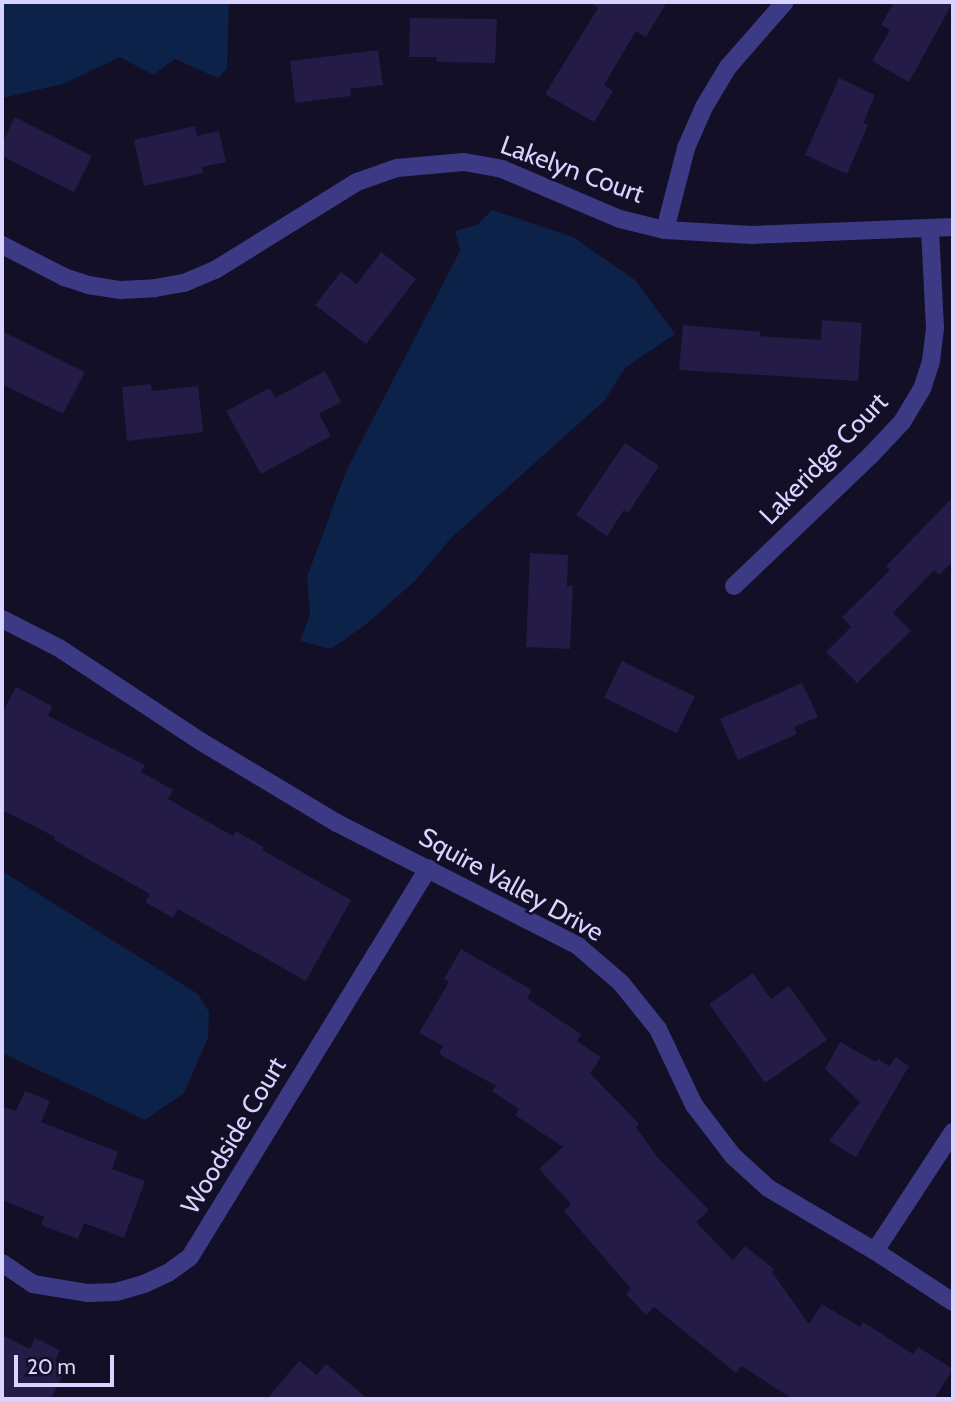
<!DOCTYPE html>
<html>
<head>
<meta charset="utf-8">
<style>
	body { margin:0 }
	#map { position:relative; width:955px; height:1401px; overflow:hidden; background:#130f26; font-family:Cabin,sans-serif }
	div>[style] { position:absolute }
	.water>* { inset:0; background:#0c2248 }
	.building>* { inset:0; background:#241b47; transform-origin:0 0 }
	.minor>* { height:18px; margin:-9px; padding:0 9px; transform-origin:9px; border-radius:9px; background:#3d3a85 }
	span { translate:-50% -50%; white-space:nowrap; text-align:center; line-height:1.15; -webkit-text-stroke:5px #130f26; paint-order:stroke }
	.street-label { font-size:26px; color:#d9d4ff }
	.frame { position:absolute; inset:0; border:4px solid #d9d4ff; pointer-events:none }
	.scale { position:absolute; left:14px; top:1355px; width:100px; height:32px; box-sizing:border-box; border:4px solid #d9d4ff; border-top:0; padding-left:9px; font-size:21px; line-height:24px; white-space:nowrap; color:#d9d4ff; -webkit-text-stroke:5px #130f26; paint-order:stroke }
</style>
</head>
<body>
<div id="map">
	<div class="water">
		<div style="clip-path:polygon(2px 2px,229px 2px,227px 68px,218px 78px,175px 59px,153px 75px,120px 57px,63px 84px,2px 98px)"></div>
		<div style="clip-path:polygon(492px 210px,573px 237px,635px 280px,675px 334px,625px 368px,605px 400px,451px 538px,415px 581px,365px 625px,331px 649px,300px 641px,310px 615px,307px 577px,347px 469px,460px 251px,455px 231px,477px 225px)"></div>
		<div style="clip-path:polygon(2px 871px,198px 994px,209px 1012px,208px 1038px,184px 1093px,145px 1120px,2px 1053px)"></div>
	</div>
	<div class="building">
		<div style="clip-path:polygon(589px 2px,667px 2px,646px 37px,636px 31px,604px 85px,613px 91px,594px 122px,545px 94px,598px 8px)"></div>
		<div style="clip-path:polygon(894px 2px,953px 2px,909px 82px,872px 61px,890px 30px,881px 25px)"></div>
		<div style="clip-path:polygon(410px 18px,497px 19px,495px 63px,436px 62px,437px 57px,409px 57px)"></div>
		<div style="clip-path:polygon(378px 50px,383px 85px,350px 89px,351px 96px,295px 103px,290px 61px)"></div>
		<div style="clip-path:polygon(839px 78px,875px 95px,863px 123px,868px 125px,847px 174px,805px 155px)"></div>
		<div style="clip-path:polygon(15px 117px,92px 156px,74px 192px,2px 156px,2px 143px)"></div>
		<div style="clip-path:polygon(195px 126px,197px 136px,219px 131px,226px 162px,202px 167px,203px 173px,144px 186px,134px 140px)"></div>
		<div style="clip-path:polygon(381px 252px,416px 279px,366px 344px,315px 305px,341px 272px,357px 284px)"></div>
		<div style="clip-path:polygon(822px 320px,862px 323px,858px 381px,679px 370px,683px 325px,761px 332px,760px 336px,821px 340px)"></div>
		<div style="clip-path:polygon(2px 331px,85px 372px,63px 414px,2px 384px)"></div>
		<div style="clip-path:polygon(325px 371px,341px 402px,319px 414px,331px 436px,261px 474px,226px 411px,270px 388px,275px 398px)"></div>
		<div style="clip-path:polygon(151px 384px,152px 391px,198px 386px,203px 432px,127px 441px,122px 387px)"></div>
		<div style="clip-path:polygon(625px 443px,659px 466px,628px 513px,624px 510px,607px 536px,576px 515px)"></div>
		<div style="clip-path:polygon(953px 497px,953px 561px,939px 575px,934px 570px,893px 613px,911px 631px,857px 683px,826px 652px,851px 627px,842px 617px,890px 570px,886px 566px)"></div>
		<div style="clip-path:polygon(530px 553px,568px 555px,567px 586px,573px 586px,570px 649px,526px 647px)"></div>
		<div style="left:622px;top:661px;width:81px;height:41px;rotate:26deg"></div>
		<div style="clip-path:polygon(802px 683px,818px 717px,794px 727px,797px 734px,738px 760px,720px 719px)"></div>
		<div style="clip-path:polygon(16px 687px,52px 706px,48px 716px,145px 765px,141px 772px,173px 790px,168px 799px,233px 836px,236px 831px,264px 847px,262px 850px,351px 900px,306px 981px,178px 909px,173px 918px,145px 902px,150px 894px,54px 840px,55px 837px,2px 810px,2px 713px)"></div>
		<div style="clip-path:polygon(461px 949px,532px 990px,527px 998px,581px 1034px,577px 1041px,601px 1057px,590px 1073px,639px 1124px,636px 1127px,658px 1158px,709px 1210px,696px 1222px,733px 1260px,745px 1246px,774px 1269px,772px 1272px,809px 1324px,822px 1304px,860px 1327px,863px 1322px,913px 1354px,918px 1347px,953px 1369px,934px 1399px,793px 1399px,741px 1366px,736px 1373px,654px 1307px,646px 1315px,626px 1294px,631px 1289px,564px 1211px,571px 1204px,539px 1169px,563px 1147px,515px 1115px,519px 1109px,492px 1091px,496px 1086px,439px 1054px,443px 1046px,419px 1033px,449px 982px,444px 979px)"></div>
		<div style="clip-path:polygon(753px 973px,771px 999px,789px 986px,827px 1040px,765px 1083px,709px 1004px)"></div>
		<div style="clip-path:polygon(840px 1042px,876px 1062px,878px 1059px,889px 1066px,896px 1057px,909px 1066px,856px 1157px,829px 1141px,860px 1102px,825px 1069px)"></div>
		<div style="clip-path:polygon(25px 1091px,50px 1101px,41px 1122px,118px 1152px,112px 1169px,145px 1181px,124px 1238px,84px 1223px,78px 1239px,41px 1225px,44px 1217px,2px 1200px,2px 1106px,16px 1111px)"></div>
		<div style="clip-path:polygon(2px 1335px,30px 1349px,35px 1338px,60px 1350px,55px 1361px,67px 1368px,51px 1399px,2px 1399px)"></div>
		<div style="clip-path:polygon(299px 1361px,317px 1375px,326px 1364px,368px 1399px,267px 1399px)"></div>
	</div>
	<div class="minor">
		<div style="left:665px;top:230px;width:85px;rotate:-75.6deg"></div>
		<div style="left:686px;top:148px;width:45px;rotate:-66.3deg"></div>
		<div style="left:704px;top:107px;width:47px;rotate:-59deg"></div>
		<div style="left:728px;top:67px;width:86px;rotate:-48.8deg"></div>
		<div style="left:2px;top:245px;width:70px;rotate:27.3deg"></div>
		<div style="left:64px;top:277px;width:25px;rotate:18deg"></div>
		<div style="left:88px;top:285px;width:33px;rotate:9deg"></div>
		<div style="left:121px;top:290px;width:34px;rotate:-3deg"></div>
		<div style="left:155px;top:288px;width:29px;rotate:-10deg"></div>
		<div style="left:184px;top:283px;width:34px;rotate:-23deg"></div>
		<div style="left:215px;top:270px;width:167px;rotate:-31.8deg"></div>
		<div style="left:357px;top:182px;width:42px;rotate:-19.3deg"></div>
		<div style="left:397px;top:168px;width:67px;rotate:-5.1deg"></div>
		<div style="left:464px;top:162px;width:39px;rotate:10deg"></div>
		<div style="left:502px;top:169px;width:128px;rotate:23deg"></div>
		<div style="left:620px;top:219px;width:46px;rotate:13.7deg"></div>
		<div style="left:665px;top:230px;width:87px;rotate:3.3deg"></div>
		<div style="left:752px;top:235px;width:201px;rotate:-2.3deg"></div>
		<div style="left:734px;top:586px;width:188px;rotate:-43.7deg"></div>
		<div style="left:870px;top:456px;width:47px;rotate:-46.7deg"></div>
		<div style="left:902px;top:422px;width:39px;rotate:-59deg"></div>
		<div style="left:922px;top:389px;width:29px;rotate:-72deg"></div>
		<div style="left:931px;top:361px;width:33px;rotate:-83deg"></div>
		<div style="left:935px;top:328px;width:99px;rotate:-92.9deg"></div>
		<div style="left:2px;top:619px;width:64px;rotate:27deg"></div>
		<div style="left:59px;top:648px;width:169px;rotate:33.4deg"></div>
		<div style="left:200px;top:741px;width:160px;rotate:30.9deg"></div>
		<div style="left:337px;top:823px;width:271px;rotate:27deg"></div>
		<div style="left:578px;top:946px;width:57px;rotate:40.7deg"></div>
		<div style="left:621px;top:983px;width:59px;rotate:51.2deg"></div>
		<div style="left:658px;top:1029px;width:84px;rotate:64.7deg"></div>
		<div style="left:694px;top:1105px;width:64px;rotate:52.6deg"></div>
		<div style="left:733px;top:1156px;width:47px;rotate:42.4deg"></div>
		<div style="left:768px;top:1188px;width:124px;rotate:30.5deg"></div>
		<div style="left:875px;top:1251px;width:93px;rotate:33.2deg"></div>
		<div style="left:875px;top:1251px;width:142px;rotate:-56.8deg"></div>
		<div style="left:2px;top:1263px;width:37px;rotate:34deg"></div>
		<div style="left:33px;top:1284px;width:56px;rotate:9.3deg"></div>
		<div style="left:88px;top:1293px;width:28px;rotate:-2deg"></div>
		<div style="left:116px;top:1292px;width:29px;rotate:-16deg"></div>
		<div style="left:144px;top:1284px;width:26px;rotate:-25deg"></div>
		<div style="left:168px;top:1273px;width:27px;rotate:-36deg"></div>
		<div style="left:190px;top:1257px;width:456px;rotate:-58.5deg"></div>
	</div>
	<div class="street-label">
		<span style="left:572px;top:170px;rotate:20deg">Lakelyn Court</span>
		<span style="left:824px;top:459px;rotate:-46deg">Lakeridge Court</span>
		<span style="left:511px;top:885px;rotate:29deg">Squire Valley Drive</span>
		<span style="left:234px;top:1136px;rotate:-59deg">Woodside Court</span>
	</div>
	<div class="frame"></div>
	<div class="scale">20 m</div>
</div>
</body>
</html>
